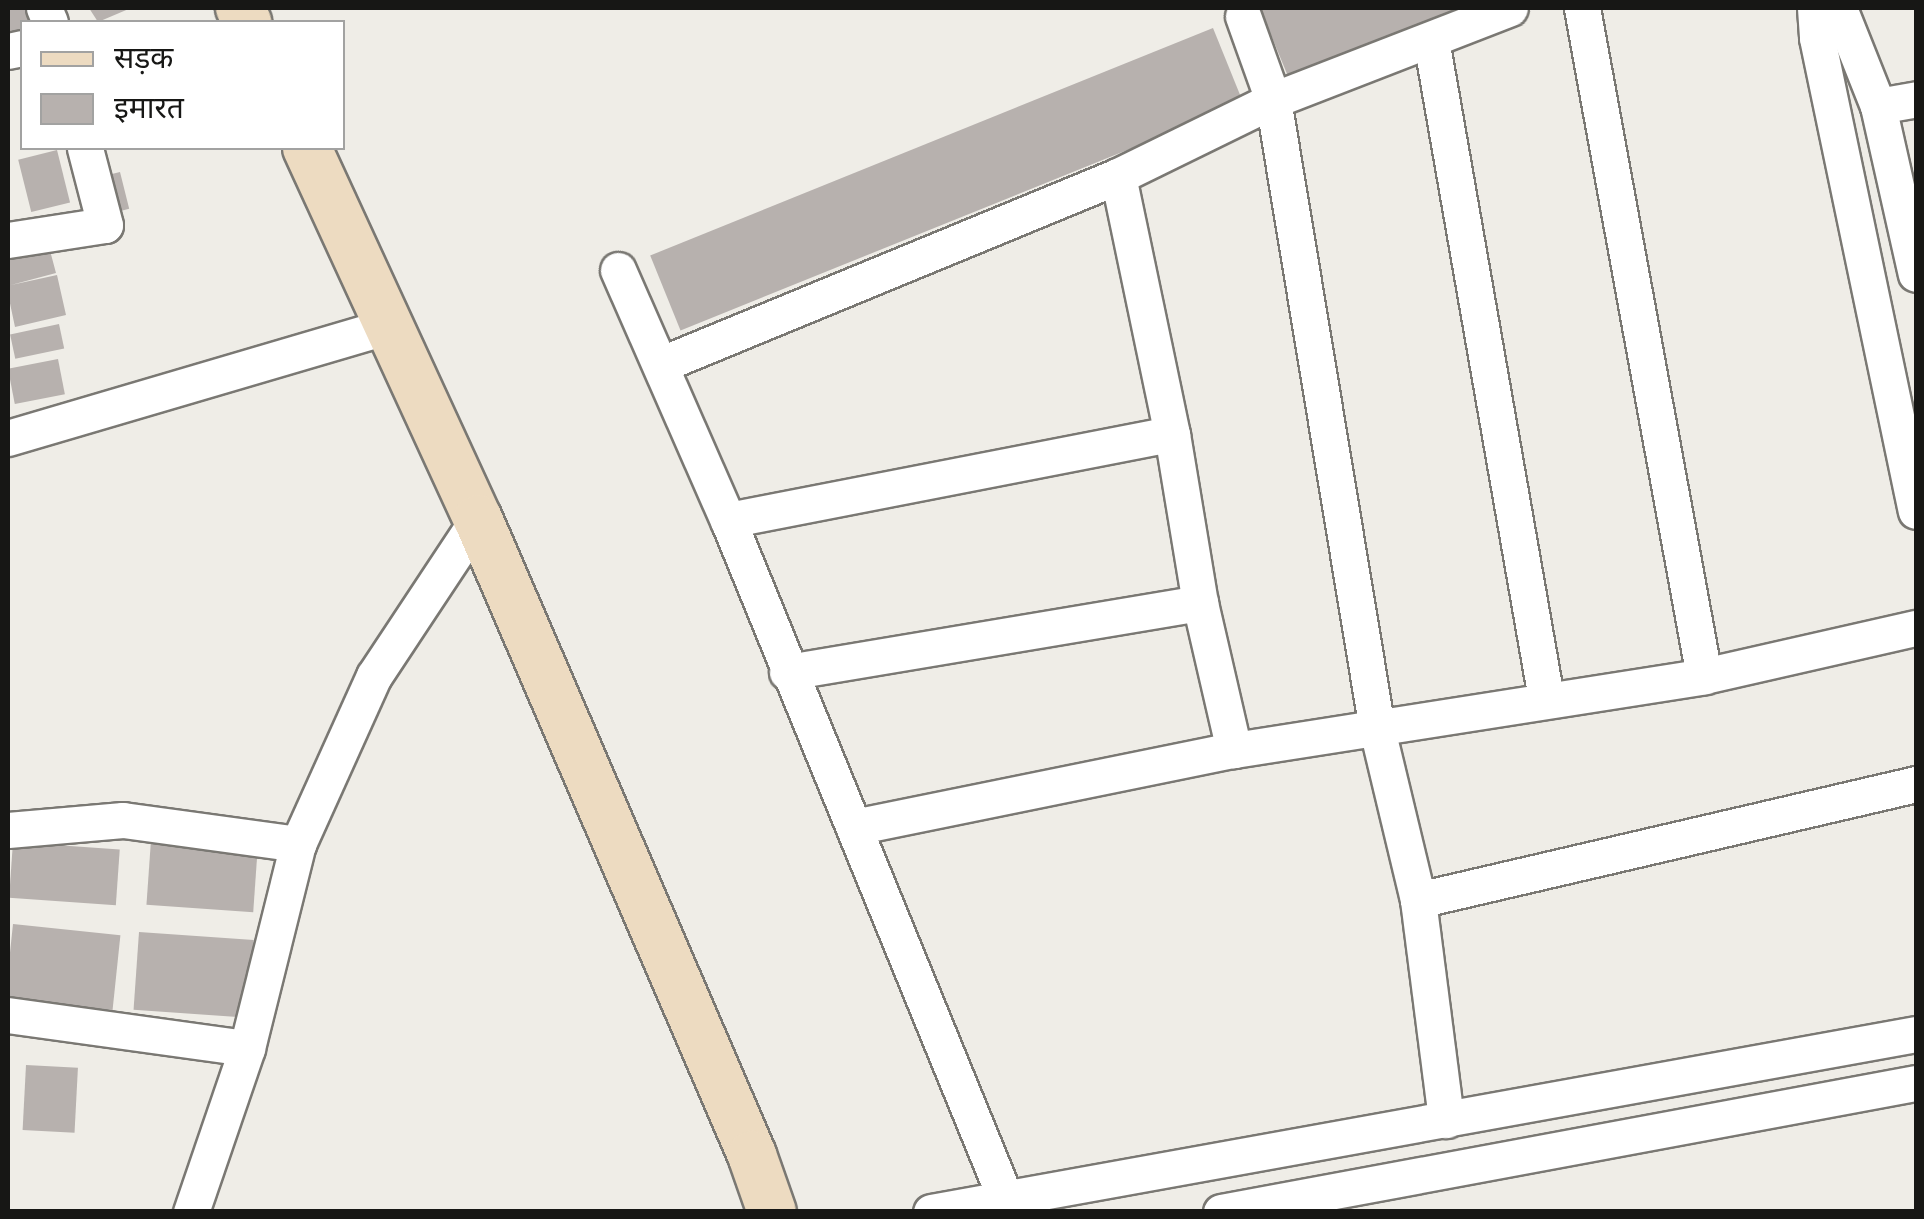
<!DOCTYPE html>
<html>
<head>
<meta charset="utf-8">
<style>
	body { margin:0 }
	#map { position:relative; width:1924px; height:1219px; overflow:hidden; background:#efede7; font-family:Figtree,"Noto Sans Devanagari",sans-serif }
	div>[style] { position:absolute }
	.building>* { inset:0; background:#b7b1ae; transform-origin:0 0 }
	.roads { filter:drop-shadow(2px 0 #7a7873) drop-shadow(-2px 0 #7a7873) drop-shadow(0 2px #7a7873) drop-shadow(0 -2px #7a7873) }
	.street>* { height:35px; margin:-17.5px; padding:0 17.5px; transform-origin:17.5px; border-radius:17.5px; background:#fff }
	.secondary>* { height:48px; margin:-24px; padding:0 24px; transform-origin:24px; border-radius:24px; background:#eddbc1 }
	span { translate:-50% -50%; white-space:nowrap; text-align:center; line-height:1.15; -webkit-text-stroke:8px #fff; paint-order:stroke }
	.frame { position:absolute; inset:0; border:10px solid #171715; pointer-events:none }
	.legend { position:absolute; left:20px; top:20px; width:325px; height:130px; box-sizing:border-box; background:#fff; border:2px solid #a2a2a1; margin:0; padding:12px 18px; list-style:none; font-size:30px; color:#171715 }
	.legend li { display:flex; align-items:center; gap:20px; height:50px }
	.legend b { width:50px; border:2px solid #a2a2a1 }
</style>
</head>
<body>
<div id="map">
	<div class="building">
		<div style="clip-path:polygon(8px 8px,32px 8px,35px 22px,22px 22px,22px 38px,8px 41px)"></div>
		<div style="clip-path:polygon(89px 8px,131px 8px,98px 22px)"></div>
		<div style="clip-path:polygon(1260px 8px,1480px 8px,1292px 86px)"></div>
		<div style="left:1213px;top:28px;width:81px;height:607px;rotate:68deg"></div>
		<div style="left:57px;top:150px;width:54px;height:40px;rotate:76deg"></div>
		<div style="left:120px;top:172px;width:38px;height:21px;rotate:76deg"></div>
		<div style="clip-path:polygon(48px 243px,56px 273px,11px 285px,57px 275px,66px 315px,15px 327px,8px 294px,8px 252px)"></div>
		<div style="left:59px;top:324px;width:25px;height:50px;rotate:78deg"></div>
		<div style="left:58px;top:359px;width:36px;height:51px;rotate:79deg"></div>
		<div style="left:151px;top:840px;width:107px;height:65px;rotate:4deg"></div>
		<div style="left:13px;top:842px;width:107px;height:56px;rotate:4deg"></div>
		<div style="left:13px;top:924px;width:108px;height:75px;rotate:6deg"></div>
		<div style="left:139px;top:932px;width:115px;height:78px;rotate:4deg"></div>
		<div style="left:26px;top:1065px;width:52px;height:65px;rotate:3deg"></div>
	</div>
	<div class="roads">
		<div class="street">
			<div style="left:44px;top:8px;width:15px;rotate:67deg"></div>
			<div style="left:1582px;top:8px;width:679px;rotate:79.65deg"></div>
			<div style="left:1815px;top:8px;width:30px;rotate:86deg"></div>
			<div style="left:1817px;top:38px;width:483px;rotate:78.2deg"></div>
			<div style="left:1839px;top:8px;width:105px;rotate:68.3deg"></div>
			<div style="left:1878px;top:106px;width:172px;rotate:77.3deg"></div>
			<div style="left:1243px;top:16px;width:89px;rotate:70.3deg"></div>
			<div style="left:1273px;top:100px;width:638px;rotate:80.61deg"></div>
			<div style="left:1377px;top:729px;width:176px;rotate:76.5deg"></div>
			<div style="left:1418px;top:900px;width:222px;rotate:82.7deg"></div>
			<div style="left:1431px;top:40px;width:668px;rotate:80.09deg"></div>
			<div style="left:8px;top:51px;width:14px;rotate:-12deg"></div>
			<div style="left:1878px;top:106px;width:39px;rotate:-10deg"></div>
			<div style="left:1118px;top:176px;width:264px;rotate:78.2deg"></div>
			<div style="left:1172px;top:434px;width:171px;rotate:80.6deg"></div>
			<div style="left:1200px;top:603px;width:151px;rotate:77deg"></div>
			<div style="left:8px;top:240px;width:98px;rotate:-8.8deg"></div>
			<div style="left:105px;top:225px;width:80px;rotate:-104.6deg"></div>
			<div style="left:618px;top:270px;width:273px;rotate:66.3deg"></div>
			<div style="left:728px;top:520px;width:748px;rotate:67.76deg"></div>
			<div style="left:662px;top:364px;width:493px;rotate:-22.4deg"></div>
			<div style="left:1118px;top:176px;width:173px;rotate:-26.1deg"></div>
			<div style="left:1273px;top:100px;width:254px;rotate:-21.2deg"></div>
			<div style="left:8px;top:438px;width:399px;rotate:-16.4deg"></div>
			<div style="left:728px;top:520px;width:452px;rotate:-11deg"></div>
			<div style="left:787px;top:672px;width:419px;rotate:-9.5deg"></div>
			<div style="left:854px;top:827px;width:388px;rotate:-11.5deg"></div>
			<div style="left:1234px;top:750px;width:476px;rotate:-8.9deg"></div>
			<div style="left:1704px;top:676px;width:217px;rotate:-12.8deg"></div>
			<div style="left:8px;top:830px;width:115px;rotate:-5deg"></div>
			<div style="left:123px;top:820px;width:177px;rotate:7.8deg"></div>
			<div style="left:1418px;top:900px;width:511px;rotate:-13.11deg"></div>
			<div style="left:8px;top:1015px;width:241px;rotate:7.9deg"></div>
			<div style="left:247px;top:1048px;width:210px;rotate:-76deg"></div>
			<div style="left:298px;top:844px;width:184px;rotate:-65.7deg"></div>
			<div style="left:374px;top:676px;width:188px;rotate:-56.5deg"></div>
			<div style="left:191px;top:1212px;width:173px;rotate:-71.1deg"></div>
			<div style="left:931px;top:1212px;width:1001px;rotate:-10.24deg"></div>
			<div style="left:1221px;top:1212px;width:707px;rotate:-10.52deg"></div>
		</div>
		<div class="secondary">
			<div style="left:240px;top:8px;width:16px;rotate:63deg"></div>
			<div style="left:307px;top:148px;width:409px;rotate:65.3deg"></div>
			<div style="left:478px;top:519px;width:693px;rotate:66.69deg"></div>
			<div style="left:752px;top:1155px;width:60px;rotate:70.7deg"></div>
		</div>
	</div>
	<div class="frame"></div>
	<ul class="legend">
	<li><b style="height:12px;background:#eddbc1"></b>सड़क</li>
	<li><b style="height:28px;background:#b7b1ae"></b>इमारत</li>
	</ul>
</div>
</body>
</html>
